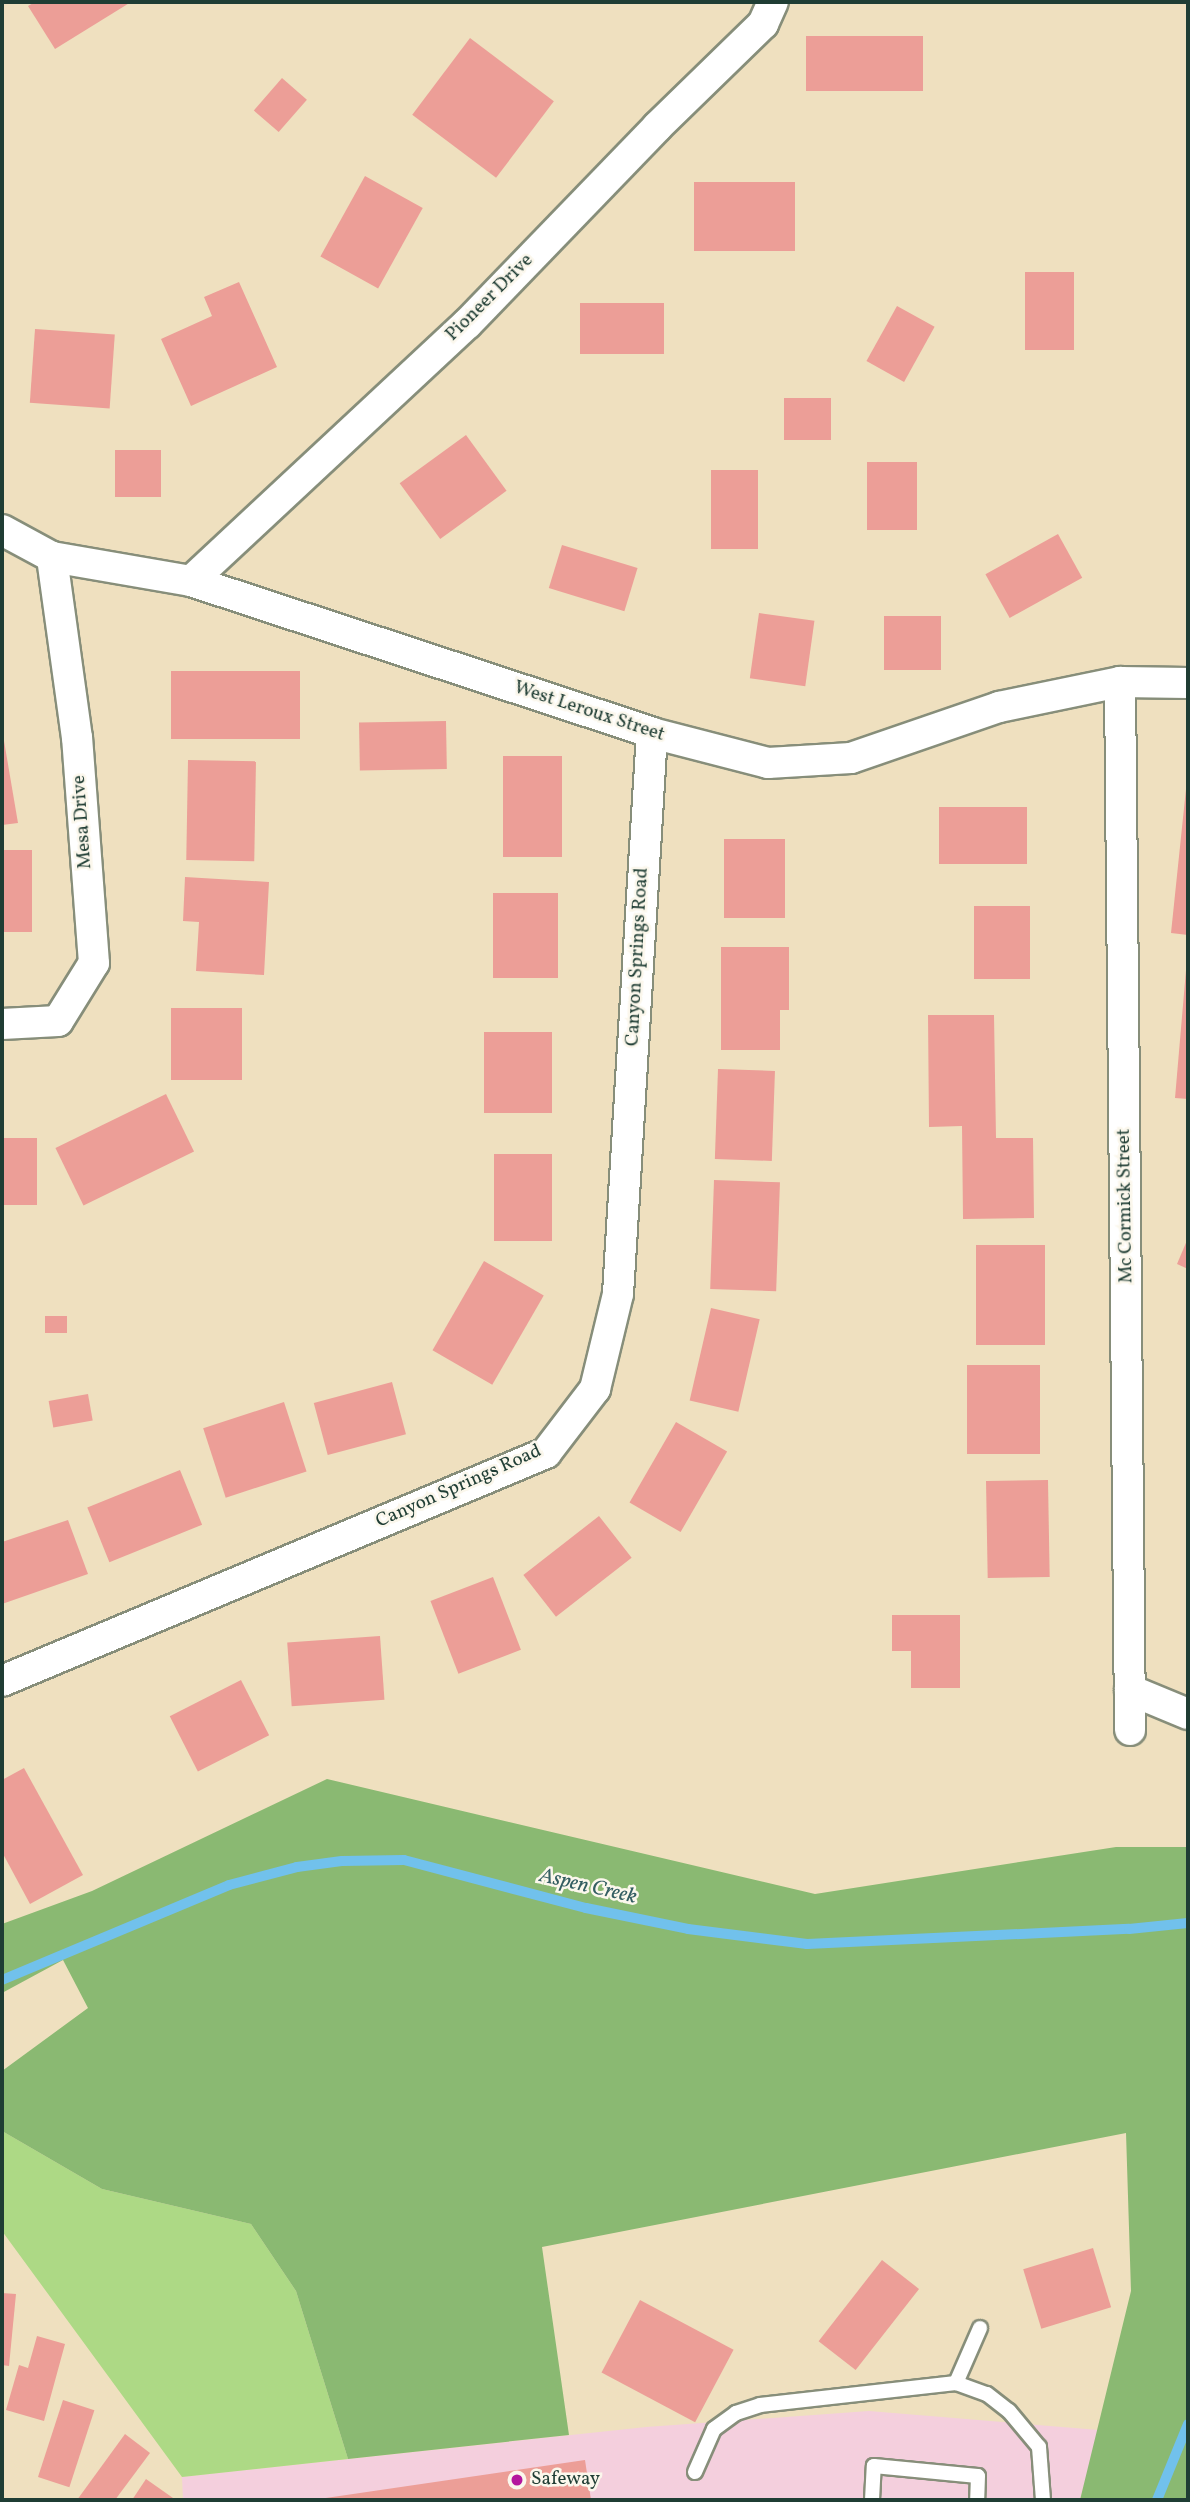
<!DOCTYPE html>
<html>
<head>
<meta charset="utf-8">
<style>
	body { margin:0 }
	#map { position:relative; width:1190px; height:2502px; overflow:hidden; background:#efe0bf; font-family:Vollkorn,serif }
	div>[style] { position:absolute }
	.built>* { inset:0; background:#f4cfdd }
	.green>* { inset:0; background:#add985 }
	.forest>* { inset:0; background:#8ab972 }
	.stream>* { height:10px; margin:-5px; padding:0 5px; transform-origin:5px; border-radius:5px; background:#71c1ec }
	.building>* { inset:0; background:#ec9e97; transform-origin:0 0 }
	.roads { filter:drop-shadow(2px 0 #878e7a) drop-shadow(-2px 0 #878e7a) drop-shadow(0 2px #878e7a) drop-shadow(0 -2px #878e7a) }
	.lane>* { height:14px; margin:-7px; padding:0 7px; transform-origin:7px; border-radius:7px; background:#fff }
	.street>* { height:30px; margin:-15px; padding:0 15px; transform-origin:15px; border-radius:15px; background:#fff }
	.dots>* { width:19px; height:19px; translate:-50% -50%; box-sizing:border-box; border:4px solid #fbf7ec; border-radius:50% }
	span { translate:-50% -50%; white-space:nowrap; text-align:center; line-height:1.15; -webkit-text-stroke:5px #fbf7ec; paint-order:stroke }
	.street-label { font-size:19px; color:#1f3d34 }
	.poi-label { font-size:19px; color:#1f3d34 }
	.left { translate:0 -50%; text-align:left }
	.water-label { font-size:21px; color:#345e62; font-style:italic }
	.frame { position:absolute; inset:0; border:4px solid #1f3d34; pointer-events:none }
</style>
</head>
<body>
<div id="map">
	<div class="built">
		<div style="clip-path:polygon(869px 2411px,1099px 2430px,1080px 2500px,183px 2500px,182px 2477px,646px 2427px)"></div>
	</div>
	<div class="green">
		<div style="clip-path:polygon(2px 2131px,102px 2189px,251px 2224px,296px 2291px,348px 2459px,182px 2477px,2px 2231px)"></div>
	</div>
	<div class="forest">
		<div style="clip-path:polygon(327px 1779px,815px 1894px,1116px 1847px,1188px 1847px,1188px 2500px,1080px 2500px,1131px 2291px,1126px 2133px,542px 2247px,569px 2435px,348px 2459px,296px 2291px,251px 2224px,102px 2189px,2px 2131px,2px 2071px,88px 2008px,63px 1960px,2px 1993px,2px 1924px,92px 1891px)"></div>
	</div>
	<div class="stream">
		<div style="left:2px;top:1980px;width:246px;rotate:-22.7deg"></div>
		<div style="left:229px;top:1885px;width:70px;rotate:-14.8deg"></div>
		<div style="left:297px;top:1867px;width:45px;rotate:-7.6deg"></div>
		<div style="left:342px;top:1861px;width:62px;rotate:-0.9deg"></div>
		<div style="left:404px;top:1860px;width:188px;rotate:14.8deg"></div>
		<div style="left:586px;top:1908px;width:104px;rotate:11.6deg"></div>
		<div style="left:688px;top:1929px;width:120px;rotate:7.2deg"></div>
		<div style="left:807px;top:1944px;width:322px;rotate:-2.7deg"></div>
		<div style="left:1129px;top:1929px;width:59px;rotate:-5.8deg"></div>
		<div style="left:1157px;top:2500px;width:82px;rotate:-67.8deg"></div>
	</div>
	<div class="building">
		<div style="clip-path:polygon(35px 2px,131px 2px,55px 49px,28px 6px)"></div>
		<div style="left:806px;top:36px;width:117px;height:55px"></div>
		<div style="left:470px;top:38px;width:105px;height:96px;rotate:37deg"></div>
		<div style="left:282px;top:78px;width:33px;height:43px;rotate:41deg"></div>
		<div style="left:365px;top:176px;width:66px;height:92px;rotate:29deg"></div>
		<div style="left:694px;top:182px;width:101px;height:69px"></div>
		<div style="left:1025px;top:272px;width:49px;height:78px"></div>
		<div style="clip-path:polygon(239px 282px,277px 367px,191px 406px,161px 339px,212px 316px,204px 297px)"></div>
		<div style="left:580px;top:303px;width:84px;height:51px"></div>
		<div style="left:897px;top:306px;width:43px;height:63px;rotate:29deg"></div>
		<div style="left:35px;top:329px;width:80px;height:74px;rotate:4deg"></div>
		<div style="left:784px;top:398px;width:47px;height:42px"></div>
		<div style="left:466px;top:435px;width:69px;height:82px;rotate:54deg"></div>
		<div style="left:115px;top:450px;width:46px;height:47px"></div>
		<div style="left:867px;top:462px;width:50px;height:68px"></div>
		<div style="left:711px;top:470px;width:47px;height:79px"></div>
		<div style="left:1058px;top:534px;width:50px;height:83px;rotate:61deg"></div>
		<div style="left:562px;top:545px;width:79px;height:45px;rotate:17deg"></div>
		<div style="left:759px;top:613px;width:56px;height:66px;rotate:8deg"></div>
		<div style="left:884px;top:616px;width:57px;height:54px"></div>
		<div style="left:171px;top:671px;width:129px;height:68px"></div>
		<div style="left:446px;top:721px;width:48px;height:87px;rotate:89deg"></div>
		<div style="clip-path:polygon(2px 729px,18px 823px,2px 825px)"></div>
		<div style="left:503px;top:756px;width:59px;height:101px"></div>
		<div style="left:188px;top:760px;width:68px;height:100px;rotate:1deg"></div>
		<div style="clip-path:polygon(1186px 789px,1188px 789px,1188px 935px,1171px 933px)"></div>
		<div style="left:939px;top:807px;width:88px;height:57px"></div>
		<div style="left:724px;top:839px;width:61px;height:79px"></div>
		<div style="left:2px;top:850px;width:30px;height:82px"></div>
		<div style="clip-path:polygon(185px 877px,269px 882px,264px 975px,196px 971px,199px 922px,183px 921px)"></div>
		<div style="left:493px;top:893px;width:65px;height:85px"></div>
		<div style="left:974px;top:906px;width:56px;height:73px"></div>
		<div style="clip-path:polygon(721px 947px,789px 947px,789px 1010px,780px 1010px,780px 1050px,721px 1050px)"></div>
		<div style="clip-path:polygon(1186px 970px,1188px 971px,1188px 1099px,1175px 1098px)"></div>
		<div style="left:171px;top:1008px;width:71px;height:72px"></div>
		<div style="clip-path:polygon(928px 1015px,994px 1015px,996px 1138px,1033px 1138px,1034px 1218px,963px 1219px,962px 1126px,929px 1127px)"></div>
		<div style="left:484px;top:1032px;width:68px;height:81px"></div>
		<div style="left:718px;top:1069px;width:57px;height:90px;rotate:2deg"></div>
		<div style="left:166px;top:1094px;width:64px;height:123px;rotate:64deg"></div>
		<div style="left:2px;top:1138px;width:35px;height:67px"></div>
		<div style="left:552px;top:1154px;width:87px;height:58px;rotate:90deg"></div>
		<div style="left:714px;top:1180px;width:66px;height:109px;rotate:2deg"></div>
		<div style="clip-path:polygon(1188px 1238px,1188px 1269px,1177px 1264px)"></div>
		<div style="left:976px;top:1245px;width:69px;height:100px"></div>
		<div style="left:484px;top:1261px;width:69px;height:103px;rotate:30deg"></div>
		<div style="left:711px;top:1308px;width:50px;height:95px;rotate:13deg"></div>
		<div style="left:45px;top:1316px;width:22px;height:17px"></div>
		<div style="left:967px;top:1365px;width:73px;height:89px"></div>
		<div style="left:392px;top:1382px;width:54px;height:81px;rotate:75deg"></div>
		<div style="left:88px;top:1394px;width:27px;height:40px;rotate:80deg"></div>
		<div style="left:284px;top:1402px;width:73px;height:85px;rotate:72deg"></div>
		<div style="left:676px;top:1422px;width:59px;height:93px;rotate:30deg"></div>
		<div style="left:180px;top:1470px;width:59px;height:100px;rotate:68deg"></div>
		<div style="left:1048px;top:1480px;width:97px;height:62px;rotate:89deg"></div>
		<div style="left:599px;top:1516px;width:53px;height:96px;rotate:52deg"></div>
		<div style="clip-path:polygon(68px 1520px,88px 1574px,2px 1604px,2px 1542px)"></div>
		<div style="left:493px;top:1577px;width:78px;height:67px;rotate:69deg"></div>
		<div style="clip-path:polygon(892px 1615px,960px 1615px,960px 1688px,911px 1688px,911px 1651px,892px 1651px)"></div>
		<div style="left:380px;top:1636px;width:64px;height:93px;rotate:86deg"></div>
		<div style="left:241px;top:1680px;width:62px;height:80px;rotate:63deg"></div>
		<div style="clip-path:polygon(24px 1768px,83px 1875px,30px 1904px,2px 1852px,2px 1780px)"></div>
		<div style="left:1093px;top:2248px;width:62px;height:73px;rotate:73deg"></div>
		<div style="left:882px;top:2260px;width:47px;height:103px;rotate:38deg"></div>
		<div style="clip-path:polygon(2px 2293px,16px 2294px,9px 2366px,2px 2365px)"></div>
		<div style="left:640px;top:2300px;width:106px;height:82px;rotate:28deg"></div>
		<div style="clip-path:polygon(37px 2336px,65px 2344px,44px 2421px,6px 2410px,19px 2365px,28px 2368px)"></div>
		<div style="left:63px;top:2400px;width:33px;height:81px;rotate:18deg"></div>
		<div style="clip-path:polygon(125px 2434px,150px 2453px,115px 2500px,77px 2500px)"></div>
		<div style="clip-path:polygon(585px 2460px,591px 2500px,319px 2500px,319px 2499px)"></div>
		<div style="clip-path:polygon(146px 2479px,173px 2498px,171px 2500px,132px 2500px)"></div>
	</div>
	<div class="roads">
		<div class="lane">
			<div style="left:956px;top:2383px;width:60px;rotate:-66.4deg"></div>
			<div style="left:695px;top:2472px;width:47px;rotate:-66.2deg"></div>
			<div style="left:714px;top:2429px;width:27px;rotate:-36deg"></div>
			<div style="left:736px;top:2413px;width:25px;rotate:-18deg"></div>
			<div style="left:760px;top:2405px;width:197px;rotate:-6.4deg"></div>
			<div style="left:956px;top:2383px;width:33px;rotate:20deg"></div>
			<div style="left:987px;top:2394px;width:28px;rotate:38deg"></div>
			<div style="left:1009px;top:2411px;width:47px;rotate:50.2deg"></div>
			<div style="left:1039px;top:2447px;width:53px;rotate:85.7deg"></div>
			<div style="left:872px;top:2500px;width:34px;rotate:-87deg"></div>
			<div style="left:874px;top:2466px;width:104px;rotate:5.5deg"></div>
			<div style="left:978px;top:2476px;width:24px;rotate:92deg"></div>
		</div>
		<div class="street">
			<div style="left:2px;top:530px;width:57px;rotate:28.4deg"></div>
			<div style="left:52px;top:557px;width:141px;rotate:9.8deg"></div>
			<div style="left:191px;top:581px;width:485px;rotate:18.2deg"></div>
			<div style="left:652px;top:733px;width:120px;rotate:14.5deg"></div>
			<div style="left:768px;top:763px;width:83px;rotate:-3.4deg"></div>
			<div style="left:851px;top:758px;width:157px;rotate:-19deg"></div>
			<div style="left:999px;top:707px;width:124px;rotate:-11.7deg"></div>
			<div style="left:1120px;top:682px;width:68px;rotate:0.8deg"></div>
			<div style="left:191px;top:581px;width:377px;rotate:-43deg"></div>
			<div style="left:467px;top:324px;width:274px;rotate:-46deg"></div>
			<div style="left:657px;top:127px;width:148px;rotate:-44.2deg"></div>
			<div style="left:763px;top:24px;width:24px;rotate:-66deg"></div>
			<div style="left:1120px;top:682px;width:1048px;rotate:89.45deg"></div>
			<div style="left:2px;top:1024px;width:56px;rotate:-3.1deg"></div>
			<div style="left:58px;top:1021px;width:68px;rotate:-58.2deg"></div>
			<div style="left:94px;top:963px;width:226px;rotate:-94.3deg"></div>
			<div style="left:77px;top:738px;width:183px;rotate:-97.9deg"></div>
			<div style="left:2px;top:1681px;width:590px;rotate:-22.74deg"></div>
			<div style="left:546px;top:1453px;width:81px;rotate:-52.6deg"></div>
			<div style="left:595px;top:1389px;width:98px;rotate:-76.4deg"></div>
			<div style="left:618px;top:1294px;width:562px;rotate:-86.53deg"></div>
			<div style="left:1130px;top:1690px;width:63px;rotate:22.5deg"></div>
		</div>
	</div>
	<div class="dots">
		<div style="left:517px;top:2480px;background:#b5179e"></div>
	</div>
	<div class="street-label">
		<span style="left:490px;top:298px;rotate:-45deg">Pioneer Drive</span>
		<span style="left:589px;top:712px;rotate:18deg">West Leroux Street</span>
		<span style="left:83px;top:822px;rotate:-94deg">Mesa Drive</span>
		<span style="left:638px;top:957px;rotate:-87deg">Canyon Springs Road</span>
		<span style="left:1126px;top:1206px;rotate:-91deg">Mc Cormick Street</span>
		<span style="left:459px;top:1487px;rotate:-24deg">Canyon Springs Road</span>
	</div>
	<div class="poi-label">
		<span class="left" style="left:531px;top:2480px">Safeway</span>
	</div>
	<div class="water-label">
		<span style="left:588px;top:1887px;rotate:13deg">Aspen Creek</span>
	</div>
	<div class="frame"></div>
</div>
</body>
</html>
